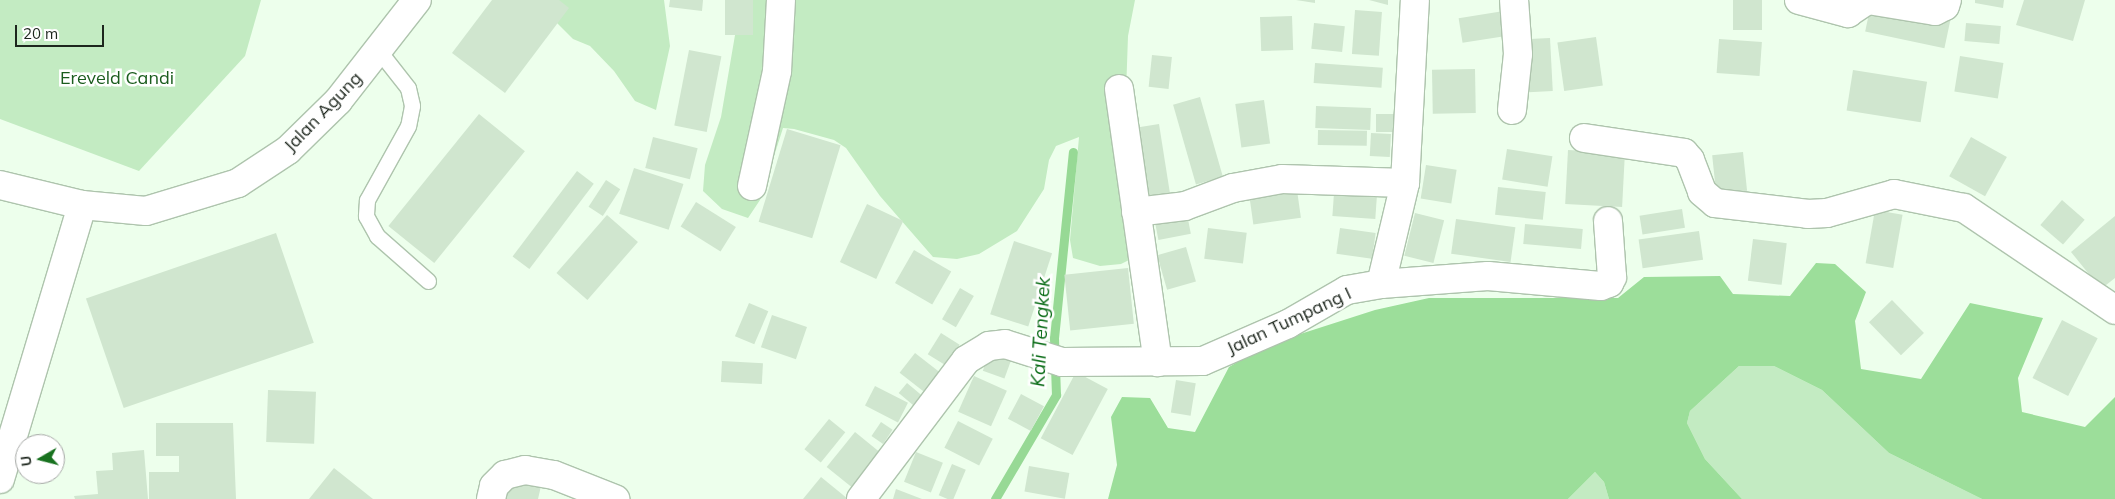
<!DOCTYPE html>
<html>
<head>
<meta charset="utf-8">
<style>
	body { margin:0 }
	#map { position:relative; width:2115px; height:499px; overflow:hidden; background:#edffec; font-family:Mulish,sans-serif }
	div>[style] { position:absolute }
	.green>* { inset:0; background:#c3ebc2 }
	.forest>* { inset:0; background:#9cde9a }
	.stream>* { height:9px; margin:-4.5px; padding:0 4.5px; transform-origin:4.5px; border-radius:4.5px; background:#97d995 }
	.building>* { inset:0; background:#d0e6cf; transform-origin:0 0 }
	.roads { filter:drop-shadow(1px 0 #aec4ad) drop-shadow(-1px 0 #aec4ad) drop-shadow(0 1px #aec4ad) drop-shadow(0 -1px #aec4ad) }
	.service>* { height:15px; margin:-7.5px; padding:0 7.5px; transform-origin:7.5px; border-radius:7.5px; background:#fff }
	.minor>* { height:28px; margin:-14px; padding:0 14px; transform-origin:14px; border-radius:14px; background:#fff }
	span { translate:-50% -50%; white-space:nowrap; text-align:center; line-height:1.15; -webkit-text-stroke:5px #fff; paint-order:stroke }
	.park-label { font-size:18px; color:#1a5c1d }
	.street-label { font-size:18px; color:#1d261d }
	.water-label { font-size:19px; color:#076a14; font-style:italic }
	.north { position:absolute; left:15px; top:434px; width:50px; height:50px; box-sizing:border-box; background:#fff; border:1px solid #a5a8a5; border-radius:50%; rotate:262deg; font-size:14px; font-weight:700; line-height:20px; text-align:center; color:#1d261d }
	.north::after { content:''; display:block; margin:auto; width:18px; height:22px; background:#18721f; clip-path:polygon(50% 0,100% 100%,50% 72%,0 100%) }
	.scale { position:absolute; left:15px; top:25px; width:89px; height:22px; box-sizing:border-box; border:2px solid #1d261d; border-top:0; padding-left:6px; font-size:15px; line-height:18px; white-space:nowrap; color:#1d261d; -webkit-text-stroke:4px #fff; paint-order:stroke }
</style>
</head>
<body>
<div id="map">
	<div class="green">
		<div style="clip-path:polygon(0 0,261px 0,245px 56px,139px 171px,0 119px)"></div>
		<div style="clip-path:polygon(534px 0,664px 0,670px 46px,656px 110px,635px 101px,614px 71px,590px 46px,573px 39px)"></div>
		<div style="clip-path:polygon(741px 0,1135px 0,1128px 36px,1124px 150px,1133px 258px,1121px 264px,1100px 266px,1073px 258px,1070px 240px,1079px 137px,1056px 146px,1049px 160px,1044px 189px,1017px 231px,979px 254px,957px 259px,933px 257px,880px 196px,846px 148px,834px 140px,794px 129px,783px 128px,760px 200px,748px 218px,722px 209px,703px 191px,705px 165px,721px 117px)"></div>
		<div style="clip-path:polygon(1739px 366px,1774px 366px,1822px 390px,1889px 453px,1982px 499px,1742px 499px,1705px 459px,1687px 423px,1690px 411px)"></div>
		<div style="clip-path:polygon(1595px 472px,1604px 482px,1609px 499px,1568px 499px)"></div>
	</div>
	<div class="forest">
		<div style="clip-path:polygon(1816px 263px,1835px 264px,1866px 292px,1855px 321px,1861px 369px,1921px 379px,1970px 303px,2043px 318px,2018px 378px,2022px 412px,2085px 427px,2115px 397px,2115px 499px,1982px 499px,1889px 453px,1822px 390px,1774px 366px,1739px 366px,1690px 411px,1687px 423px,1705px 459px,1742px 499px,1609px 499px,1604px 482px,1595px 472px,1568px 499px,1108px 499px,1117px 465px,1111px 417px,1122px 397px,1150px 398px,1168px 428px,1195px 432px,1229px 367px,1266px 345px,1375px 310px,1429px 298px,1618px 298px,1644px 277px,1720px 276px,1733px 294px,1790px 296px)"></div>
	</div>
	<div class="stream">
		<div style="left:995px;top:499px;width:121px;rotate:-59.6deg"></div>
		<div style="left:1056px;top:395px;width:57px;rotate:-92deg"></div>
		<div style="left:1054px;top:338px;width:187px;rotate:-84.2deg"></div>
	</div>
	<div class="building">
		<div style="clip-path:polygon(492px 0,559px 0,569px 8px,505px 93px,452px 53px)"></div>
		<div style="clip-path:polygon(670px 0,703px 0,702px 11px,669px 7px)"></div>
		<div style="left:725px;top:0;width:28px;height:35px"></div>
		<div style="clip-path:polygon(1296px 0,1315px 0,1315px 3px)"></div>
		<div style="clip-path:polygon(1369px 0,1388px 0,1388px 5px)"></div>
		<div style="left:1733px;top:0;width:29px;height:30px"></div>
		<div style="clip-path:polygon(1975px 0,2004px 0,2003px 8px,1975px 3px)"></div>
		<div style="clip-path:polygon(2024px 0,2085px 0,2073px 41px,2016px 25px)"></div>
		<div style="left:1871px;top:4px;width:81px;height:28px;rotate:12deg"></div>
		<div style="left:1355px;top:10px;width:27px;height:44px;rotate:4deg"></div>
		<div style="left:1510px;top:10px;width:25px;height:52px;rotate:81deg"></div>
		<div style="left:1292px;top:16px;width:34px;height:32px;rotate:88deg"></div>
		<div style="left:1314px;top:23px;width:31px;height:26px;rotate:6deg"></div>
		<div style="left:1966px;top:23px;width:35px;height:18px;rotate:5deg"></div>
		<div style="left:1596px;top:37px;width:49px;height:39px;rotate:82deg"></div>
		<div style="left:1550px;top:38px;width:53px;height:30px;rotate:87deg"></div>
		<div style="left:1719px;top:39px;width:43px;height:34px;rotate:4deg"></div>
		<div style="left:689px;top:50px;width:33px;height:77px;rotate:11deg"></div>
		<div style="left:1152px;top:55px;width:20px;height:32px;rotate:6deg"></div>
		<div style="left:1960px;top:56px;width:44px;height:36px;rotate:9deg"></div>
		<div style="left:1315px;top:63px;width:68px;height:20px;rotate:4deg"></div>
		<div style="left:1475px;top:69px;width:44px;height:43px;rotate:89deg"></div>
		<div style="left:1853px;top:70px;width:75px;height:41px;rotate:9deg"></div>
		<div style="left:1200px;top:97px;width:83px;height:28px;rotate:74deg"></div>
		<div style="left:1264px;top:100px;width:44px;height:29px;rotate:82deg"></div>
		<div style="left:1316px;top:106px;width:55px;height:22px;rotate:2deg"></div>
		<div style="left:479px;top:114px;width:59px;height:144px;rotate:39deg"></div>
		<div style="left:1376px;top:114px;width:20px;height:18px"></div>
		<div style="left:1159px;top:124px;width:70px;height:22px;rotate:81deg"></div>
		<div style="left:787px;top:129px;width:56px;height:97px;rotate:17deg"></div>
		<div style="left:1318px;top:130px;width:49px;height:15px;rotate:1deg"></div>
		<div style="left:1371px;top:133px;width:20px;height:23px;rotate:3deg"></div>
		<div style="left:653px;top:137px;width:46px;height:32px;rotate:14deg"></div>
		<div style="left:1971px;top:137px;width:41px;height:45px;rotate:29deg"></div>
		<div style="left:1507px;top:149px;width:46px;height:31px;rotate:9deg"></div>
		<div style="left:1568px;top:150px;width:57px;height:54px;rotate:3deg"></div>
		<div style="left:1743px;top:152px;width:39px;height:31px;rotate:84deg"></div>
		<div style="left:1426px;top:165px;width:31px;height:34px;rotate:9deg"></div>
		<div style="left:634px;top:168px;width:52px;height:48px;rotate:18deg"></div>
		<div style="left:577px;top:171px;width:21px;height:107px;rotate:37deg"></div>
		<div style="left:606px;top:180px;width:17px;height:32px;rotate:33deg"></div>
		<div style="left:1498px;top:187px;width:48px;height:28px;rotate:6deg"></div>
		<div style="left:1297px;top:190px;width:28px;height:48px;rotate:82deg"></div>
		<div style="left:1334px;top:193px;width:43px;height:23px;rotate:4deg"></div>
		<div style="left:2062px;top:200px;width:30px;height:33px;rotate:41deg"></div>
		<div style="left:696px;top:202px;width:47px;height:29px;rotate:32deg"></div>
		<div style="left:867px;top:204px;width:40px;height:64px;rotate:25deg"></div>
		<div style="left:1682px;top:209px;width:19px;height:43px;rotate:81deg"></div>
		<div style="left:1875px;top:210px;width:28px;height:54px;rotate:10deg"></div>
		<div style="left:1415px;top:213px;width:30px;height:44px;rotate:14deg"></div>
		<div style="left:1187px;top:214px;width:20px;height:33px;rotate:79deg"></div>
		<div style="left:607px;top:215px;width:41px;height:77px;rotate:41deg"></div>
		<div style="clip-path:polygon(2115px 216px,2115px 278px,2101px 289px,2071px 252px)"></div>
		<div style="left:1456px;top:219px;width:60px;height:35px;rotate:8deg"></div>
		<div style="left:1525px;top:224px;width:58px;height:20px;rotate:5deg"></div>
		<div style="left:1208px;top:228px;width:39px;height:31px;rotate:7deg"></div>
		<div style="left:1340px;top:228px;width:36px;height:26px;rotate:8deg"></div>
		<div style="left:1699px;top:231px;width:29px;height:61px;rotate:82deg"></div>
		<div style="left:276px;top:233px;width:116px;height:201px;rotate:71deg"></div>
		<div style="left:1753px;top:239px;width:34px;height:42px;rotate:7deg"></div>
		<div style="left:1014px;top:241px;width:40px;height:77px;rotate:18deg"></div>
		<div style="left:1186px;top:247px;width:36px;height:30px;rotate:74deg"></div>
		<div style="left:914px;top:250px;width:43px;height:38px;rotate:30deg"></div>
		<div style="left:1128px;top:268px;width:56px;height:64px;rotate:84deg"></div>
		<div style="left:960px;top:288px;width:16px;height:36px;rotate:30deg"></div>
		<div style="left:1892px;top:300px;width:46px;height:32px;rotate:46deg"></div>
		<div style="left:749px;top:303px;width:21px;height:36px;rotate:23deg"></div>
		<div style="left:772px;top:315px;width:37px;height:34px;rotate:19deg"></div>
		<div style="left:2062px;top:320px;width:40px;height:65px;rotate:27deg"></div>
		<div style="left:941px;top:333px;width:22px;height:25px;rotate:32deg"></div>
		<div style="left:990px;top:351px;width:23px;height:21px;rotate:20deg"></div>
		<div style="left:915px;top:353px;width:33px;height:25px;rotate:38deg"></div>
		<div style="left:722px;top:361px;width:41px;height:21px;rotate:3deg"></div>
		<div style="left:1076px;top:372px;width:36px;height:75px;rotate:28deg"></div>
		<div style="left:974px;top:376px;width:36px;height:39px;rotate:24deg"></div>
		<div style="left:1176px;top:380px;width:20px;height:33px;rotate:9deg"></div>
		<div style="left:907px;top:383px;width:25px;height:13px;rotate:40deg"></div>
		<div style="left:875px;top:386px;width:37px;height:22px;rotate:27deg"></div>
		<div style="left:268px;top:390px;width:48px;height:52px;rotate:2deg"></div>
		<div style="left:1021px;top:394px;width:26px;height:28px;rotate:28deg"></div>
		<div style="left:829px;top:419px;width:21px;height:39px;rotate:39deg"></div>
		<div style="left:958px;top:421px;width:39px;height:30px;rotate:27deg"></div>
		<div style="left:881px;top:422px;width:14px;height:17px;rotate:34deg"></div>
		<div style="clip-path:polygon(156px 423px,233px 423px,236px 499px,149px 499px,149px 472px,179px 472px,179px 456px,156px 456px)"></div>
		<div style="left:855px;top:432px;width:32px;height:45px;rotate:39deg"></div>
		<div style="clip-path:polygon(144px 450px,148px 499px,75px 499px,74px 496px,98px 494px,96px 471px,113px 470px,112px 453px)"></div>
		<div style="left:916px;top:452px;width:29px;height:32px;rotate:22deg"></div>
		<div style="left:952px;top:464px;width:15px;height:34px;rotate:23deg"></div>
		<div style="left:1029px;top:466px;width:41px;height:26px;rotate:10deg"></div>
		<div style="clip-path:polygon(334px 468px,373px 499px,309px 499px)"></div>
		<div style="clip-path:polygon(821px 477px,848px 499px,803px 499px)"></div>
		<div style="clip-path:polygon(508px 480px,541px 486px,538px 499px,504px 499px)"></div>
		<div style="clip-path:polygon(896px 489px,922px 499px,893px 499px)"></div>
	</div>
	<div class="roads">
		<div class="service">
			<div style="left:379px;top:51px;width:47px;rotate:51.9deg"></div>
			<div style="left:408px;top:88px;width:18px;rotate:77deg"></div>
			<div style="left:412px;top:106px;width:20px;rotate:101deg"></div>
			<div style="left:408px;top:126px;width:85px;rotate:119deg"></div>
			<div style="left:367px;top:200px;width:16px;rotate:94deg"></div>
			<div style="left:366px;top:216px;width:23px;rotate:61deg"></div>
			<div style="left:377px;top:236px;width:68px;rotate:41.4deg"></div>
		</div>
		<div class="minor">
			<div style="left:1799px;top:0;width:51px;rotate:14.9deg"></div>
			<div style="left:1848px;top:13px;width:23px;rotate:-34deg"></div>
			<div style="left:1868px;top:0;width:68px;rotate:9.3deg"></div>
			<div style="left:1935px;top:11px;width:11px;rotate:-27deg"></div>
			<div style="left:1945px;top:6px;width:6px;rotate:-72deg"></div>
			<div style="left:1119px;top:89px;width:276px;rotate:81.9deg"></div>
			<div style="left:1512px;top:110px;width:56px;rotate:-83.9deg"></div>
			<div style="left:1518px;top:54px;width:54px;rotate:-94.2deg"></div>
			<div style="left:1584px;top:138px;width:101px;rotate:8.5deg"></div>
			<div style="left:1684px;top:153px;width:9px;rotate:49deg"></div>
			<div style="left:1690px;top:160px;width:34px;rotate:69deg"></div>
			<div style="left:1702px;top:192px;width:17px;rotate:40deg"></div>
			<div style="left:1715px;top:203px;width:94px;rotate:6.7deg"></div>
			<div style="left:1808px;top:214px;width:19px;rotate:-3deg"></div>
			<div style="left:1827px;top:213px;width:70px;rotate:-15.8deg"></div>
			<div style="left:1894px;top:194px;width:71px;rotate:11.3deg"></div>
			<div style="left:1964px;top:208px;width:182px;rotate:34deg"></div>
			<div style="left:0;top:185px;width:84px;rotate:13.7deg"></div>
			<div style="left:82px;top:205px;width:64px;rotate:5.4deg"></div>
			<div style="left:146px;top:211px;width:96px;rotate:-16.9deg"></div>
			<div style="left:238px;top:183px;width:60px;rotate:-33.4deg"></div>
			<div style="left:288px;top:150px;width:70px;rotate:-44.4deg"></div>
			<div style="left:338px;top:101px;width:128px;rotate:-52deg"></div>
			<div style="left:752px;top:186px;width:118px;rotate:-77.7deg"></div>
			<div style="left:777px;top:71px;width:71px;rotate:-86.8deg"></div>
			<div style="left:1136px;top:212px;width:49px;rotate:-7deg"></div>
			<div style="left:1185px;top:206px;width:51px;rotate:-20.6deg"></div>
			<div style="left:1233px;top:188px;width:50px;rotate:-10.4deg"></div>
			<div style="left:1282px;top:179px;width:123px;rotate:1.9deg"></div>
			<div style="left:1381px;top:284px;width:104px;rotate:-76.6deg"></div>
			<div style="left:1405px;top:183px;width:183px;rotate:-86.9deg"></div>
			<div style="left:0;top:479px;width:286px;rotate:-73.3deg"></div>
			<div style="left:491px;top:499px;width:13px;rotate:-77deg"></div>
			<div style="left:494px;top:486px;width:16px;rotate:-45deg"></div>
			<div style="left:505px;top:475px;width:21px;rotate:-14deg"></div>
			<div style="left:525px;top:470px;width:29px;rotate:10deg"></div>
			<div style="left:554px;top:475px;width:66px;rotate:21.5deg"></div>
			<div style="left:861px;top:499px;width:174px;rotate:-52.9deg"></div>
			<div style="left:966px;top:360px;width:27px;rotate:-31deg"></div>
			<div style="left:989px;top:346px;width:16px;rotate:-7deg"></div>
			<div style="left:1005px;top:344px;width:60px;rotate:17.5deg"></div>
			<div style="left:1062px;top:362px;width:141px;rotate:-0.4deg"></div>
			<div style="left:1203px;top:361px;width:93px;rotate:-23.5deg"></div>
			<div style="left:1288px;top:324px;width:68px;rotate:-30deg"></div>
			<div style="left:1347px;top:290px;width:35px;rotate:-10deg"></div>
			<div style="left:1381px;top:284px;width:107px;rotate:-4.3deg"></div>
			<div style="left:1488px;top:276px;width:113px;rotate:5.1deg"></div>
			<div style="left:1601px;top:286px;width:9px;rotate:-21deg"></div>
			<div style="left:1609px;top:283px;width:7px;rotate:-63deg"></div>
			<div style="left:1612px;top:277px;width:56px;rotate:-94.1deg"></div>
		</div>
	</div>
	<div class="park-label">
		<span style="left:117px;top:78px">Ereveld Candi</span>
	</div>
	<div class="street-label">
		<span style="left:323px;top:112px;rotate:-46deg">Jalan Agung</span>
		<span style="left:1289px;top:321px;rotate:-25deg">Jalan Tumpang I</span>
	</div>
	<div class="water-label">
		<span style="left:1041px;top:332px;rotate:-87deg">Kali Tengkek</span>
	</div>
	<div class="north">U</div>
	<div class="scale">20 m</div>
</div>
</body>
</html>
